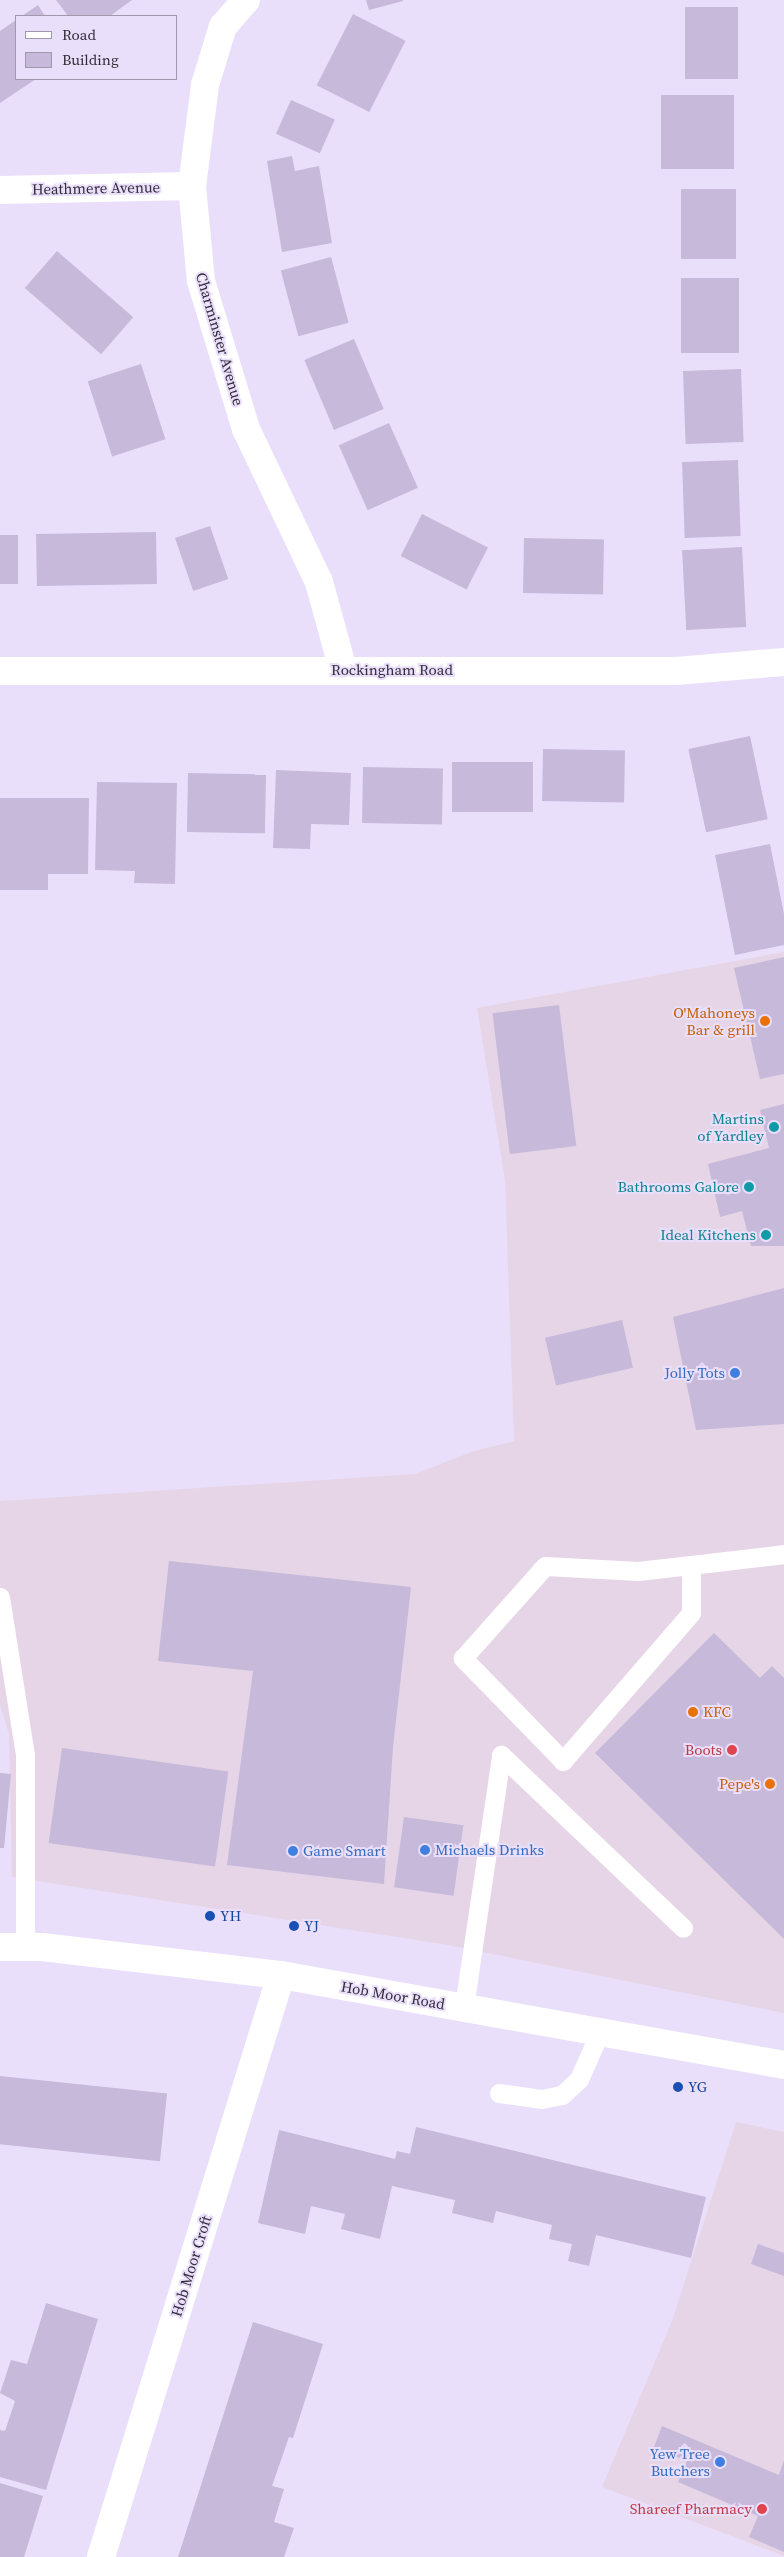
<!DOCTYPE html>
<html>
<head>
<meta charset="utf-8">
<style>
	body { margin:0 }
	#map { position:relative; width:784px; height:2557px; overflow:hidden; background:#eadffb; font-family:"Source Serif 4",serif }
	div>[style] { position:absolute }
	.commercial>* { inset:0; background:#e5d5e7 }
	.building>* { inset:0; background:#c6b9da; transform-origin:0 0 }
	.service>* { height:19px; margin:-9.5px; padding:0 9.5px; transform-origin:9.5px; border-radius:9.5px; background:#fff }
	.minor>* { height:28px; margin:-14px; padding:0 14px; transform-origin:14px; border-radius:14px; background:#fff }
	.tertiary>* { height:28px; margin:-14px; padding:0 14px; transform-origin:14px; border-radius:14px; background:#fff }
	.dots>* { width:14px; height:14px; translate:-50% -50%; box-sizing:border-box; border:2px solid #eadffb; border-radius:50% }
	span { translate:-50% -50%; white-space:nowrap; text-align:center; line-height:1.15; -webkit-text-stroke:4px #eadffb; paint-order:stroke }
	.street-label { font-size:15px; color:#332d3a }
	.food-label { font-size:15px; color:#c56008 }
	.right { translate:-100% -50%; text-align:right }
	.left { translate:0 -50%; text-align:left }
	.culture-label { font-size:15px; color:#0d838f }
	.shop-label { font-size:15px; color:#366cbe }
	.health-label { font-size:15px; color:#be3a42 }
	.transit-label { font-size:15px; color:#164399 }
	.legend { position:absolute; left:15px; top:15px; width:162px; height:65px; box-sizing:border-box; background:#eadffb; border:1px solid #a198ae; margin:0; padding:6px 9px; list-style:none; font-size:15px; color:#332d3a }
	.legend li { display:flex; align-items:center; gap:10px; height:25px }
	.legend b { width:25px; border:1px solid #a198ae }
</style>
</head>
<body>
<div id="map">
	<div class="commercial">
		<div style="clip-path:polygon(784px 952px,784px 2013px,448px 1945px,12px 1877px,9px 1734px,0 1705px,0 1501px,415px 1474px,474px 1451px,514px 1441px,505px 1180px,477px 1008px)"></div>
		<div style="clip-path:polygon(736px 2122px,784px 2132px,784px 2556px,602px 2487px,672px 2321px)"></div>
	</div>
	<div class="building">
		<div style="clip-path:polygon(56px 0,132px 0,110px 16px,68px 16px)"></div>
		<div style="clip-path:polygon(366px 0,403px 0,403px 1px,369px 10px)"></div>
		<div style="clip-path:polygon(38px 5px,45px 16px,22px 16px)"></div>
		<div style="left:685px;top:7px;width:53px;height:72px"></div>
		<div style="left:353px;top:14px;width:59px;height:80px;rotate:27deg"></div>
		<div style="clip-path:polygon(16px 20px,16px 79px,36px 79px,0 103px,0 31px)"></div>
		<div style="left:661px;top:95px;width:73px;height:74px"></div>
		<div style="left:291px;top:100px;width:48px;height:37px;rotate:24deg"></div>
		<div style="clip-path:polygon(292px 156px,295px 171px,319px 166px,332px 243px,282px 252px,267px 161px)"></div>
		<div style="left:681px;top:189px;width:55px;height:70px"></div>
		<div style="left:57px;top:251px;width:101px;height:49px;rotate:41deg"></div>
		<div style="left:331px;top:257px;width:68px;height:52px;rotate:75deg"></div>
		<div style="left:681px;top:278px;width:58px;height:75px"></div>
		<div style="left:354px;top:339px;width:76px;height:54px;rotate:67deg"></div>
		<div style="left:141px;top:364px;width:79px;height:56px;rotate:72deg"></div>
		<div style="left:741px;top:369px;width:73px;height:58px;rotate:88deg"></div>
		<div style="left:389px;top:423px;width:71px;height:55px;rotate:66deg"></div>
		<div style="left:738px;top:460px;width:76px;height:56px;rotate:88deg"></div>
		<div style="left:422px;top:514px;width:74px;height:47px;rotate:27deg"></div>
		<div style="left:210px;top:526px;width:56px;height:37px;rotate:71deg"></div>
		<div style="left:156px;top:532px;width:52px;height:120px;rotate:89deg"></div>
		<div style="left:0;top:535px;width:18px;height:49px"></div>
		<div style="left:524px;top:538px;width:80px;height:55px;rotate:1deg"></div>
		<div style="left:742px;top:547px;width:80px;height:60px;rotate:87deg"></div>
		<div style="left:750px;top:736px;width:85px;height:63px;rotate:78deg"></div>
		<div style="left:543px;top:749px;width:82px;height:52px;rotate:1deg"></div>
		<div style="left:452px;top:762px;width:81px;height:50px"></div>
		<div style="left:363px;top:767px;width:80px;height:56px;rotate:1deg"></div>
		<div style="clip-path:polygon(276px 770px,351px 773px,349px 825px,311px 824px,310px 849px,273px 848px)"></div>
		<div style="left:188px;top:773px;width:78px;height:59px;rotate:1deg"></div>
		<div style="clip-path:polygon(97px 782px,177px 783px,175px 884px,134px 883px,135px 871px,95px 870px)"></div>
		<div style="clip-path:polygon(0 798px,89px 798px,88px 874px,48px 874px,48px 890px,0 890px)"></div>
		<div style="clip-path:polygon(770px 844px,784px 914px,784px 945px,735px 955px,715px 855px)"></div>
		<div style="clip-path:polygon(784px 957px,784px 1074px,760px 1079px,734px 968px)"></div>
		<div style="left:559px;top:1005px;width:142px;height:67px;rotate:83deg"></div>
		<div style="clip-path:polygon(784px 1104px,784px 1246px,751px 1246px,742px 1211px,720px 1217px,708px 1164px,769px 1148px,760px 1110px)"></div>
		<div style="clip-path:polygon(784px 1288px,784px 1424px,696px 1430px,673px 1317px)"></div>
		<div style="left:622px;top:1320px;width:49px;height:79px;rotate:77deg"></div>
		<div style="clip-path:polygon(169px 1561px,411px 1587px,393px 1747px,384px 1884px,227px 1865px,253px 1671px,158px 1661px)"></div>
		<div style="clip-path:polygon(714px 1633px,760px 1678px,772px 1666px,784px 1678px,784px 1939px,595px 1753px)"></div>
		<div style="left:62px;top:1748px;width:168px;height:96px;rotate:8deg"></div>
		<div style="clip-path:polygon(0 1773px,11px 1774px,4px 1848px,0 1848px)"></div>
		<div style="left:404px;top:1817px;width:60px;height:71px;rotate:8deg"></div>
		<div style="left:0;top:2076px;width:168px;height:68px;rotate:6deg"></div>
		<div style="clip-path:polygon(416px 2127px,706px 2197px,691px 2258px,596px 2235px,589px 2266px,568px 2261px,572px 2244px,549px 2239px,552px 2225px,496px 2211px,493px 2223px,452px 2213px,455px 2200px,392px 2186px,380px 2239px,341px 2229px,345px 2214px,311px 2206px,305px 2234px,258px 2223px,279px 2130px,395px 2159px,397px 2151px,410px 2154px)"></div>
		<div style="clip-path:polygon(758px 2244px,784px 2253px,784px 2276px,751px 2264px)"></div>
		<div style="clip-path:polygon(46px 2303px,98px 2319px,46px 2490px,0 2477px,0 2430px,5px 2431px,15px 2401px,0 2393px,11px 2360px,27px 2364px)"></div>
		<div style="clip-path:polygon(253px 2322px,323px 2344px,293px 2438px,289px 2437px,272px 2486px,284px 2489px,274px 2522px,294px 2528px,284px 2557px,178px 2557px)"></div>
		<div style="clip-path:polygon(662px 2426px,779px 2475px,784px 2460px,784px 2552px,749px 2537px,758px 2516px,678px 2482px,687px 2461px,654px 2447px)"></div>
		<div style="clip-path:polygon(0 2483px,43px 2496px,24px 2557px,0 2557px)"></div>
	</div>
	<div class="service">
		<div style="left:691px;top:1565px;width:48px;rotate:90deg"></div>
		<div style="left:691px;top:1613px;width:196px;rotate:130.9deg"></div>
		<div style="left:563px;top:1761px;width:144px;rotate:-134.2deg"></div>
		<div style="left:463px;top:1658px;width:123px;rotate:-48.3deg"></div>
		<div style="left:545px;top:1566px;width:93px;rotate:3.1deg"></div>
		<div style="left:638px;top:1571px;width:53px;rotate:-6.5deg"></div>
		<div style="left:691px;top:1565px;width:94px;rotate:-6.7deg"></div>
		<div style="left:0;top:1597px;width:160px;rotate:81deg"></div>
		<div style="left:25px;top:1755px;width:192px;rotate:90deg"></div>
		<div style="left:464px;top:2007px;width:255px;rotate:-81.6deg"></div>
		<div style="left:501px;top:1755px;width:251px;rotate:43.5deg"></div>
		<div style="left:499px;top:2093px;width:42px;rotate:8.1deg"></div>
		<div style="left:541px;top:2099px;width:21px;rotate:-11deg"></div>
		<div style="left:562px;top:2095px;width:23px;rotate:-43deg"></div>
		<div style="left:579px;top:2079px;width:51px;rotate:-65.9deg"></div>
	</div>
	<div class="minor">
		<div style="left:246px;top:0;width:35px;rotate:131deg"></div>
		<div style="left:223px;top:26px;width:62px;rotate:107deg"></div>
		<div style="left:205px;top:85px;width:102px;rotate:97.3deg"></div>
		<div style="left:192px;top:186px;width:95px;rotate:84.6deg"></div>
		<div style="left:201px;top:281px;width:155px;rotate:73.1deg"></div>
		<div style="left:246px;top:429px;width:170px;rotate:64.5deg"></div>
		<div style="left:319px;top:582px;width:91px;rotate:74.7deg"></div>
		<div style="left:0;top:190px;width:192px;rotate:-1.2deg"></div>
		<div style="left:0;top:671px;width:676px"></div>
		<div style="left:676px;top:671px;width:108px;rotate:-4.8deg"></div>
		<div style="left:101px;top:2557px;width:609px;rotate:-72.81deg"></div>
	</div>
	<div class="tertiary">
		<div style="left:0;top:1947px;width:42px"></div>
		<div style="left:42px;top:1947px;width:241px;rotate:6.7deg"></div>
		<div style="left:281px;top:1975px;width:511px;rotate:10.14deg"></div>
	</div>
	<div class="dots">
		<div style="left:765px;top:1021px;background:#e8710a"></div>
		<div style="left:774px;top:1127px;background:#0f9aa8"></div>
		<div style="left:749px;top:1187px;background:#0f9aa8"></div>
		<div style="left:766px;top:1235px;background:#0f9aa8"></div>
		<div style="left:735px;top:1373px;background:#3f7fe0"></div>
		<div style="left:693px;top:1712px;background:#e8710a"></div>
		<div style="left:732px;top:1750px;background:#e0444e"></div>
		<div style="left:770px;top:1784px;background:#e8710a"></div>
		<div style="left:425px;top:1850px;background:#3f7fe0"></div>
		<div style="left:293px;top:1851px;background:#3f7fe0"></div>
		<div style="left:210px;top:1916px;background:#1a4fb4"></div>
		<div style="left:294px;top:1926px;background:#1a4fb4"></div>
		<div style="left:678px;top:2087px;background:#1a4fb4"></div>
		<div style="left:720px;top:2462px;background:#3f7fe0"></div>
		<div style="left:762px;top:2509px;background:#e0444e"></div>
	</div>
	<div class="street-label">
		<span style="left:96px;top:188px;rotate:-1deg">Heathmere Avenue</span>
		<span style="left:220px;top:339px;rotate:74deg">Charminster Avenue</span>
		<span style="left:392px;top:670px">Rockingham Road</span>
		<span style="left:393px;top:1995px;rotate:10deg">Hob Moor Road</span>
		<span style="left:191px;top:2266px;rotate:-73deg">Hob Moor Croft</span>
	</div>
	<div class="food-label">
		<span class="right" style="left:755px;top:1021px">O'Mahoneys<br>Bar &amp; grill</span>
		<span class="left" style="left:703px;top:1712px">KFC</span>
		<span class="right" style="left:760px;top:1784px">Pepe's</span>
	</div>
	<div class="culture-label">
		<span class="right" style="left:764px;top:1127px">Martins<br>of Yardley</span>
		<span class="right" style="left:739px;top:1187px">Bathrooms Galore</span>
		<span class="right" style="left:756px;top:1235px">Ideal Kitchens</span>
	</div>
	<div class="shop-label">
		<span class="right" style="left:725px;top:1373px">Jolly Tots</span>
		<span class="left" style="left:435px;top:1850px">Michaels Drinks</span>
		<span class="left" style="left:303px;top:1851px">Game Smart</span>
		<span class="right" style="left:710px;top:2462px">Yew Tree<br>Butchers</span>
	</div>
	<div class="health-label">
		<span class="right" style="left:722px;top:1750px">Boots</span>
		<span class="right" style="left:752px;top:2509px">Shareef Pharmacy</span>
	</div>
	<div class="transit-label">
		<span class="left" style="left:220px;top:1916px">YH</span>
		<span class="left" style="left:304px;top:1926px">YJ</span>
		<span class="left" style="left:688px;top:2087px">YG</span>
	</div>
	<ul class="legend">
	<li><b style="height:6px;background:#fff"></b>Road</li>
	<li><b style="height:14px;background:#c6b9da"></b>Building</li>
	</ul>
</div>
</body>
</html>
